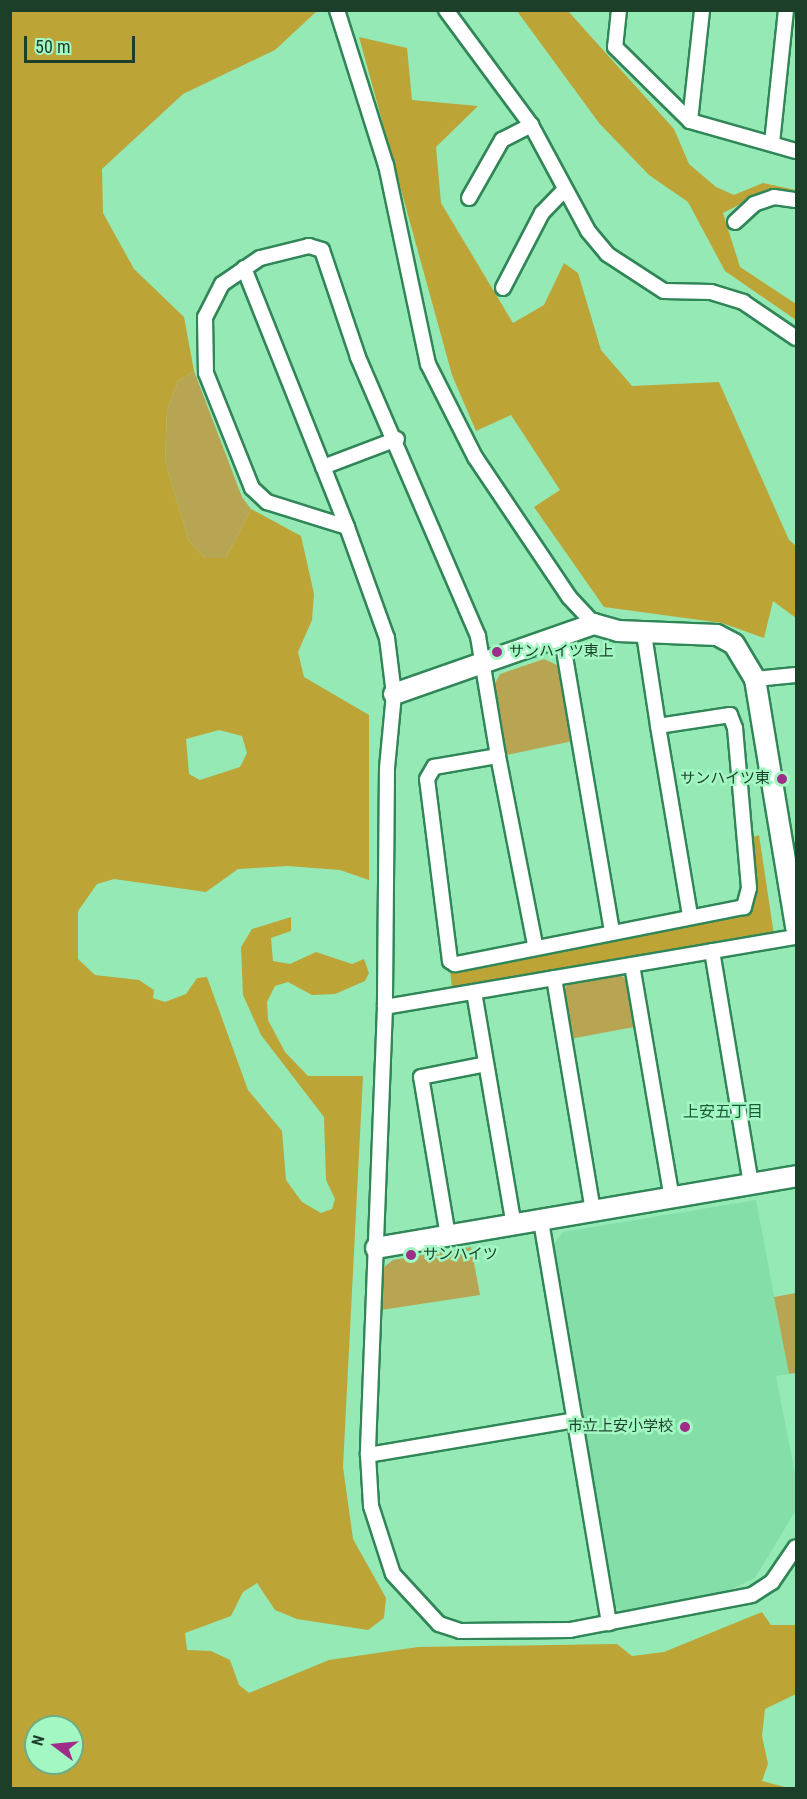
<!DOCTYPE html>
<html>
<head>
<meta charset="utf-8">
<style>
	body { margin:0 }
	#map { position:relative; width:807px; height:1799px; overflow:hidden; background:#95e9b5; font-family:"Roboto Condensed","Noto Sans JP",sans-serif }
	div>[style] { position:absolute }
	.built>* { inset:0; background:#83dfa7 }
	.green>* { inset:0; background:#b8a553 }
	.forest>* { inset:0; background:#bca437 }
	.roads { filter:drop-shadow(2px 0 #308657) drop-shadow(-2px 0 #308657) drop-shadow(0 2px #308657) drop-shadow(0 -2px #308657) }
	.street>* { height:14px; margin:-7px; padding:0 7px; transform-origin:7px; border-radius:7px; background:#fff }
	.secondary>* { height:20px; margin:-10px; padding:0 10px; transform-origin:10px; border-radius:10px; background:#fff }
	.dots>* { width:16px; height:16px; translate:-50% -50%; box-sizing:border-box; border:3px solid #a2f7c2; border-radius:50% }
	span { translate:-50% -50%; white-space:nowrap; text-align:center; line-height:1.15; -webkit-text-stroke:5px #a2f7c2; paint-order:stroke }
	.poi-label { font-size:15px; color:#1c3f2a }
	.left { translate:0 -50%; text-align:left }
	.right { translate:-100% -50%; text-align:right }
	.neighbourhood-label { font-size:16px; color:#185a38 }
	.frame { position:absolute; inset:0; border:12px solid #1c3f2a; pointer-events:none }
	.north { position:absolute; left:24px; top:1715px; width:60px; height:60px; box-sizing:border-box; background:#a2f7c2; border:2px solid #6cad85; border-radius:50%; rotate:286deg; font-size:16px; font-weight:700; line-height:24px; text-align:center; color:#1c3f2a }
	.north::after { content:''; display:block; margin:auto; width:21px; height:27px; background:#9e2c89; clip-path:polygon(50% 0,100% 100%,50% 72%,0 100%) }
	.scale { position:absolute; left:24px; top:36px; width:111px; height:27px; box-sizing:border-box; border:3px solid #1c3f2a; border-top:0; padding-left:8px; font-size:18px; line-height:21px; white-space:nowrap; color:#1c3f2a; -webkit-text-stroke:4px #a2f7c2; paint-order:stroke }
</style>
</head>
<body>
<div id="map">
	<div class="built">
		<div style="clip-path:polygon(756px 1200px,789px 1374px,776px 1376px,796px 1479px,796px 1510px,755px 1578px,718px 1595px,625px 1613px,615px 1607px,553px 1245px,563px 1232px)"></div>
	</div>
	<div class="green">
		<div style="clip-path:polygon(194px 371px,242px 497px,251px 509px,226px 558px,205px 558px,189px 541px,165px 461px,167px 410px,178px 381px)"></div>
		<div style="clip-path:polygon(544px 659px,557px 665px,573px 741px,507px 755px,493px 687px,500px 674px)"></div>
		<div style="clip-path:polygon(620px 975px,626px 979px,634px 1027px,570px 1039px,563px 992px,568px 983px)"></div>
		<div style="clip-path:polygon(471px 1247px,480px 1295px,381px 1310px,384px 1267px,393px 1260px)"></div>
		<div style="clip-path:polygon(796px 1293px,796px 1373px,789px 1374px,774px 1297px)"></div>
	</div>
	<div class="forest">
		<div style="clip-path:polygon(evenodd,11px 10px,317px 11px,275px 50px,183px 94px,102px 169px,103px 213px,134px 269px,184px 317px,194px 371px,178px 381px,167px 410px,165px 461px,189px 541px,205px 558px,226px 558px,251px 509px,301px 536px,314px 594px,312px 620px,298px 652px,304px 677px,369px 715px,369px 880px,340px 870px,288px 866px,238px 869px,206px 892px,114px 879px,97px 884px,78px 911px,78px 959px,95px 975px,139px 980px,154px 990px,153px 998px,165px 1002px,186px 994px,197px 978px,207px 977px,248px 1090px,282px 1131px,286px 1180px,302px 1202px,321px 1213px,332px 1209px,335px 1199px,326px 1180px,324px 1117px,261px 1035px,243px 995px,241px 947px,252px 929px,291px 917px,291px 931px,271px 938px,273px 961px,290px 964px,316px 952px,352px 964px,364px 959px,369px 973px,365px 981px,335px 994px,312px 995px,288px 982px,275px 986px,267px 1002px,268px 1020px,285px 1052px,308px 1076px,363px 1076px,343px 1467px,353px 1539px,386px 1598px,384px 1618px,368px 1630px,297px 1619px,275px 1610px,257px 1583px,243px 1592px,231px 1616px,185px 1633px,187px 1650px,211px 1651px,230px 1660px,239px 1685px,249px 1693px,329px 1660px,418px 1647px,617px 1644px,632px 1656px,664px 1652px,762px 1612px,771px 1625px,796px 1625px,796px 1694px,765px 1709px,762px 1736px,768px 1764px,762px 1781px,789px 1788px,11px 1788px,11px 10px,219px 730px,242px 736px,247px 753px,240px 767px,200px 780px,189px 774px,186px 739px,219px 730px,11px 10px,36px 1727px,72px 1727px,72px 1763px,36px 1763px,36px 1727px)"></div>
		<div style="clip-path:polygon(517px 11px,568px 11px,674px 129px,689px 164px,716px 187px,734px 195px,763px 183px,796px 190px,768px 190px,723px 213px,740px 267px,796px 304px,796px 320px,725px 271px,688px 202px,649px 175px,599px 123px)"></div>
		<div style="clip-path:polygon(359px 37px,407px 48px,412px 100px,478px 106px,436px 147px,441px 203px,513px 323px,544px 305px,564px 263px,578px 273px,601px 350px,632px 386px,719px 382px,789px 540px,796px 546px,796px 618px,773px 601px,764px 638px,722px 623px,604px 607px,534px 507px,560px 490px,511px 415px,476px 431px,452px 375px)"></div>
		<div style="clip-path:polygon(759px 835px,774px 935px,452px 989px,450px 970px,745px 913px,756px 891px,748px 839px)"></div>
	</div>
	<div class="roads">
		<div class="street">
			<div style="left:337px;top:10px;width:163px;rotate:72.5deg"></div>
			<div style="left:386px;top:165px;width:203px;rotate:78.1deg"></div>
			<div style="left:428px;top:364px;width:104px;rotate:63.2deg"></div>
			<div style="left:475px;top:457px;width:169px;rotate:56.1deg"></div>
			<div style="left:569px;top:597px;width:37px;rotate:47deg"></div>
			<div style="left:446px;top:10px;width:143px;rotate:53.5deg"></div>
			<div style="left:531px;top:125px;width:120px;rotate:61.7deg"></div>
			<div style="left:588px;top:231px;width:30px;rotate:50deg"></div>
			<div style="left:607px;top:254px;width:68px;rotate:33deg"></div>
			<div style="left:664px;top:291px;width:47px;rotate:1.2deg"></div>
			<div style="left:711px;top:292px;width:34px;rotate:17deg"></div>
			<div style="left:743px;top:302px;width:64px;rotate:34.2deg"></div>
			<div style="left:619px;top:10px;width:37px;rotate:96deg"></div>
			<div style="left:615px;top:47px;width:105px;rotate:44.6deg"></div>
			<div style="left:690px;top:121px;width:110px;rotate:15.8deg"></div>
			<div style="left:690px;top:121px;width:112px;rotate:-83.8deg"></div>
			<div style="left:772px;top:143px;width:134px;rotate:-84deg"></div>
			<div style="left:469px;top:198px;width:67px;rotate:-60.4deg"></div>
			<div style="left:502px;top:140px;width:33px;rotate:-27deg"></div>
			<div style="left:735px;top:222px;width:26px;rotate:-43deg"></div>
			<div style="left:754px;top:204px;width:21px;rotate:-19deg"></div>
			<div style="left:774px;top:197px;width:22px;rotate:8deg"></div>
			<div style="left:244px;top:268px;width:279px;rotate:68.3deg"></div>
			<div style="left:503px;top:288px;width:85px;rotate:-62.5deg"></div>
			<div style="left:542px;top:213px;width:33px;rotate:-46deg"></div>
			<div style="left:323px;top:467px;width:79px;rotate:-20.7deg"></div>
			<div style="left:644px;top:634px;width:93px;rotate:81.3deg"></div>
			<div style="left:658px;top:726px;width:73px;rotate:-8.7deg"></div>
			<div style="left:730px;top:715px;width:14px;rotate:69deg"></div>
			<div style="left:735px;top:728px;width:161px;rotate:85deg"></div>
			<div style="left:749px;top:888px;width:20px;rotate:105deg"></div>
			<div style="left:744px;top:907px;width:295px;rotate:168.8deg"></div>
			<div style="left:455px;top:964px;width:6px;rotate:-149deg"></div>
			<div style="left:450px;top:961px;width:183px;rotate:-97.2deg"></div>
			<div style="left:427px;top:779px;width:14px;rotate:-60deg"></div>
			<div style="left:434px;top:767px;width:65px;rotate:-9.8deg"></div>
			<div style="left:498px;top:756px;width:122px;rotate:-99.5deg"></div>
			<div style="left:478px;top:636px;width:304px;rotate:-113.3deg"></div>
			<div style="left:358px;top:357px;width:113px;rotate:-108.6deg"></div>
			<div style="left:322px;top:250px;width:14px;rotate:-163deg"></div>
			<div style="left:309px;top:246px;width:50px;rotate:166.2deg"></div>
			<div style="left:260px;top:258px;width:46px;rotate:145.6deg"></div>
			<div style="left:222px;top:284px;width:37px;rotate:117deg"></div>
			<div style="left:205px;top:317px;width:56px;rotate:89deg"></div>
			<div style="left:206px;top:373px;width:124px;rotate:68.2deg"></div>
			<div style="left:252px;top:488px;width:21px;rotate:43deg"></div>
			<div style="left:267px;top:502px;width:84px;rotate:17.4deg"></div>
			<div style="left:347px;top:527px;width:118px;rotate:70.2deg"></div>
			<div style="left:387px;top:638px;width:56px;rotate:82.9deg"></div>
			<div style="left:394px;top:694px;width:74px;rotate:95.4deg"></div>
			<div style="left:387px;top:768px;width:239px;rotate:90.5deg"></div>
			<div style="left:385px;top:1007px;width:448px;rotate:92.2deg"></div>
			<div style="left:368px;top:1455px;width:51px;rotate:86.6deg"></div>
			<div style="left:371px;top:1506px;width:71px;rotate:72.1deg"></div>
			<div style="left:393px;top:1574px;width:68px;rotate:47.4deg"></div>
			<div style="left:439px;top:1624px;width:22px;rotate:18deg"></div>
			<div style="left:460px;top:1631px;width:110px;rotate:-0.5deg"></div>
			<div style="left:570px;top:1630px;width:185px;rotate:-10.9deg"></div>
			<div style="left:752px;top:1595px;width:24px;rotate:-33deg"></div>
			<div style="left:772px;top:1582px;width:42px;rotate:-55.6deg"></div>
			<div style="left:562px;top:639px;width:295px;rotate:80.3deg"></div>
			<div style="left:755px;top:679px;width:41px;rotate:-5.6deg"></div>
			<div style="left:658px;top:726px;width:192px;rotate:80.4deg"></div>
			<div style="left:498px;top:756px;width:192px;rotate:78.9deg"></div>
			<div style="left:712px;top:951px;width:236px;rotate:80.5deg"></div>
			<div style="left:632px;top:965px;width:236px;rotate:80.3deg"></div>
			<div style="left:554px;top:978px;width:237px;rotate:80.5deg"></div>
			<div style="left:474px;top:992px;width:236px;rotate:80.3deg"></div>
			<div style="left:385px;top:1007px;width:417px;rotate:-9.7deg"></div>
			<div style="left:541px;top:1221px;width:408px;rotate:80.4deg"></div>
			<div style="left:448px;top:1236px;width:161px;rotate:-99.6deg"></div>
			<div style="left:421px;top:1077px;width:66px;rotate:-11.3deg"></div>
			<div style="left:368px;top:1455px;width:210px;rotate:-9.6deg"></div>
		</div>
		<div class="secondary">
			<div style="left:394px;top:694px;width:212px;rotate:-19.3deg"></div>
			<div style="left:594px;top:624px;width:25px;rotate:16deg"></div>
			<div style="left:618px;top:631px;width:99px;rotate:2.3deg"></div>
			<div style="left:717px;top:635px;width:19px;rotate:28deg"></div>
			<div style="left:734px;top:644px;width:41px;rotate:59deg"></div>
			<div style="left:755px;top:679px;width:252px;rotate:80.6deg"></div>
			<div style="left:376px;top:1248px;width:426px;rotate:-9.7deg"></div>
		</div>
	</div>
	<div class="dots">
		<div style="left:497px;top:652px;background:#9e2c89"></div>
		<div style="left:782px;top:779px;background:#9e2c89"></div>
		<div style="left:411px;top:1255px;background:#9e2c89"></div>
		<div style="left:685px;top:1427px;background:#9e2c89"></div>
	</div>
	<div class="poi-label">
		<span class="left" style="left:509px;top:652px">サンハイツ東上</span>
		<span class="right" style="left:770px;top:779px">サンハイツ東</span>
		<span class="left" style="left:423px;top:1255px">サンハイツ</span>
		<span class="right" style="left:673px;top:1427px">市立上安小学校</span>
	</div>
	<div class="neighbourhood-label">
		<span style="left:723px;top:1112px">上安五丁目</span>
	</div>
	<div class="frame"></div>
	<div class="north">N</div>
	<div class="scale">50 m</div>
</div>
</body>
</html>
